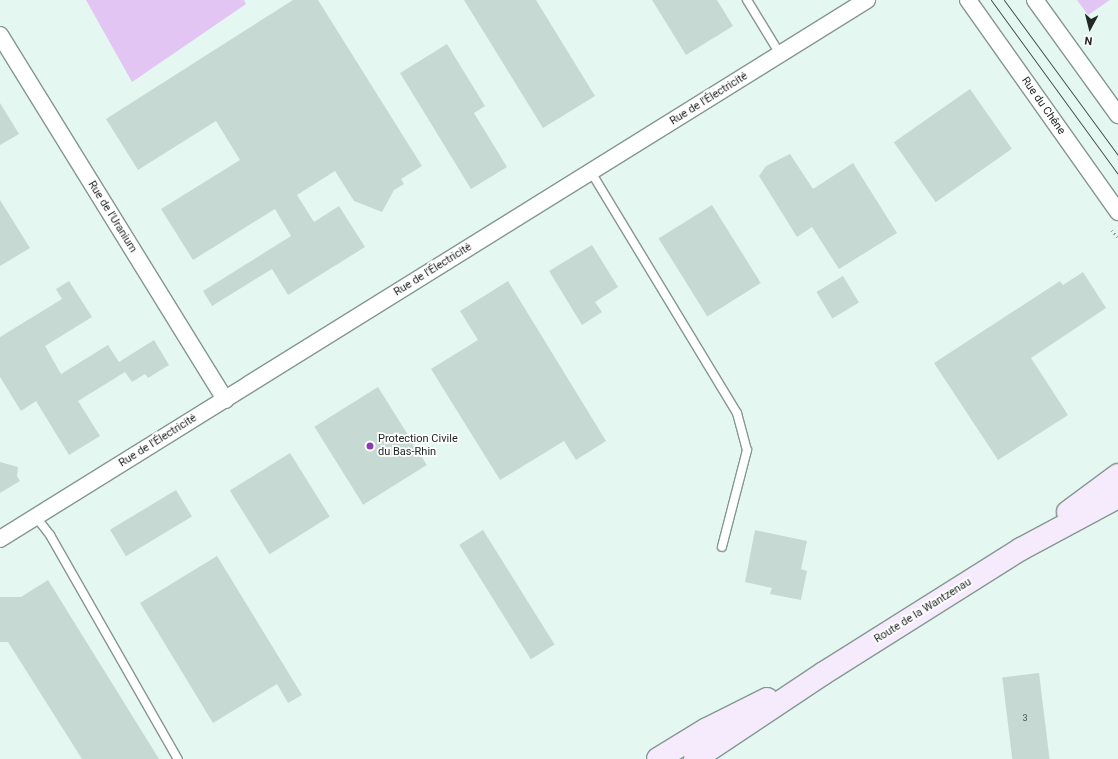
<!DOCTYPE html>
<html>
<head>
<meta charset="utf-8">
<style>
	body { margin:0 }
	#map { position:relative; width:1118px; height:759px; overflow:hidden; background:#e4f8f1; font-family:Roboto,sans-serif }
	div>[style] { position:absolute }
	.green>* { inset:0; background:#e2c5f2 }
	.building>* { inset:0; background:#c6dad3; transform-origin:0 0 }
	.path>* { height:2.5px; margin-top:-1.25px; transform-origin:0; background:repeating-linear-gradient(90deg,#909e99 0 1px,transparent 0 4px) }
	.roads { filter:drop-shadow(1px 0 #859791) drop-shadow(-1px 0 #859791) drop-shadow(0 1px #859791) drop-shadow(0 -1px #859791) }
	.service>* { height:8px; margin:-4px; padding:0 4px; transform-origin:4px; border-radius:4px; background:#fff }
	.minor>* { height:16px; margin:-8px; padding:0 8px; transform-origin:8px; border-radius:8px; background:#fff }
	.secondary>* { height:22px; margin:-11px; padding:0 11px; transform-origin:11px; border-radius:11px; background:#f6ebfd }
	.tram>* { height:1px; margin:-0.5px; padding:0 0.5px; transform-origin:0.5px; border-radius:0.5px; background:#424c49 }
	.dots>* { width:11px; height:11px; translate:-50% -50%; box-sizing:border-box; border:2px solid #fff; border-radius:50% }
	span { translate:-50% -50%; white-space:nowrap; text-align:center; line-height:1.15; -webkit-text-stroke:3.5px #fff; paint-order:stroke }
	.number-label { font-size:9px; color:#4a5451 }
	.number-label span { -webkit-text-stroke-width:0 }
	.street-label { font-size:11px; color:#212826 }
	.poi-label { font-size:11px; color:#212826 }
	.left { translate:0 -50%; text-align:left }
	.north { position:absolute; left:1070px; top:8px; width:40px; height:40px; -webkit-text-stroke:3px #fff; paint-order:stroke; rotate:187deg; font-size:11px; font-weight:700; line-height:16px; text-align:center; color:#212826 }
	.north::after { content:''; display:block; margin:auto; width:14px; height:18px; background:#212826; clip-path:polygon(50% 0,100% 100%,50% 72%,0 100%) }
</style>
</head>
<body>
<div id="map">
	<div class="green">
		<div style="clip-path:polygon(86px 0,244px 0,246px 4px,132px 82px)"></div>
		<div style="clip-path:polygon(1077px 0,1110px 0,1088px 15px)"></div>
	</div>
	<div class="building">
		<div style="clip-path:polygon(293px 0,318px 0,422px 166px,401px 179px,404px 184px,394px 190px,382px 212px,354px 201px,335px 171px,297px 195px,314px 222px,339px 206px,365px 247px,288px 295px,272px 269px,212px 306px,203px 291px,291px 236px,275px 209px,193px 260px,161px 209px,240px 160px,216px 121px,138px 170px,106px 119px)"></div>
		<div style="clip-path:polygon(464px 0,536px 0,595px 96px,543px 128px)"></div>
		<div style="clip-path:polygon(652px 0,717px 0,733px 26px,686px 55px)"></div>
		<div style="clip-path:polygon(447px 44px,485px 106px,474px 113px,507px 167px,471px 189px,400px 73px)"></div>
		<div style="left:970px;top:89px;width:73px;height:93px;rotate:55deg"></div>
		<div style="clip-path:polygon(0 103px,19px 134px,0 145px)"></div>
		<div style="clip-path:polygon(790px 154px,813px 189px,853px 163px,897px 233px,839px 269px,812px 227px,797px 237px,759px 176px,766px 166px)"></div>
		<div style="clip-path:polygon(0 200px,30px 248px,0 266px)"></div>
		<div style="left:712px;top:205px;width:92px;height:63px;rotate:58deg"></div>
		<div style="clip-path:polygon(592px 245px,618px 287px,595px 302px,602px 312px,582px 325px,549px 271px)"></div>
		<div style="clip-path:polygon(1083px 272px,1106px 308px,1031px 358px,1068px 415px,998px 460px,934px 363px,1060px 281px,1063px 285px)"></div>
		<div style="left:843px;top:276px;width:31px;height:31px;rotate:59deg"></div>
		<div style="clip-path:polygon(69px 281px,92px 317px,45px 346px,61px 374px,108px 345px,119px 362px,154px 340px,169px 365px,148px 378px,145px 374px,132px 382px,125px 372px,78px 401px,100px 436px,69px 455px,36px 401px,21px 411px,0 377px,0 337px,62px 299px,56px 289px)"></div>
		<div style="clip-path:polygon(508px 281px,606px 441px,576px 460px,564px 441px,500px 480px,431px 369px,478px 340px,460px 311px)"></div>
		<div style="left:378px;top:387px;width:92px;height:75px;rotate:58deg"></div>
		<div style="left:290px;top:453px;width:75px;height:71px;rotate:58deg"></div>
		<div style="clip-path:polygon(0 462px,18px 467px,17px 476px,20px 481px,0 493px)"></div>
		<div style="left:176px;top:490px;width:31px;height:77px;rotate:59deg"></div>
		<div style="left:483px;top:530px;width:135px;height:28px;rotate:58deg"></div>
		<div style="clip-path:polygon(755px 530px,807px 541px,801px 569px,807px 571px,801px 600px,770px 594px,772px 588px,745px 582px)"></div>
		<div style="clip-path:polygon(217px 556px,302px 695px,288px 703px,277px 684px,213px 723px,140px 603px)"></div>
		<div style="clip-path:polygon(48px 580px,97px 659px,159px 759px,82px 759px,8px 642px,0 642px,0 597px,21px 597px)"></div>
		<div style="left:1039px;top:673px;width:87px;height:37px;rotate:83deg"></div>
	</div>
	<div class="path">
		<div style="left:1112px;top:230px;width:10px;rotate:53deg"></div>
	</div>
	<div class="roads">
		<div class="service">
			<div style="left:747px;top:0;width:63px;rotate:58.6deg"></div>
			<div style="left:591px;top:172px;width:282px;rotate:58.8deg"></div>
			<div style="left:737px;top:413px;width:38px;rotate:75deg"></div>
			<div style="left:747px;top:450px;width:100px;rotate:104.5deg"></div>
			<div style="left:36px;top:517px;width:23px;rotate:52deg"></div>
			<div style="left:50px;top:535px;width:258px;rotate:60.3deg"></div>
		</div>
		<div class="minor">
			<div style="left:968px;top:0;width:260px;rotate:54.7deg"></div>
			<div style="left:1035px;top:0;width:142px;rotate:54.2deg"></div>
			<div style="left:0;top:35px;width:429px;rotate:58.3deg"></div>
			<div style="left:0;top:539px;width:1021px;rotate:-31.87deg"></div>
		</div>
		<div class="secondary">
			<div style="left:1068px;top:512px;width:62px;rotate:-36.5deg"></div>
			<div style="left:658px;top:759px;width:57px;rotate:-31.5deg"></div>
			<div style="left:707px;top:729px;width:67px;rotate:-26.6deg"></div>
			<div style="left:695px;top:759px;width:155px;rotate:-33.7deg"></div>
			<div style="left:824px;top:673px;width:233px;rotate:-32.2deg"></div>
			<div style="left:1021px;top:549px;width:110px;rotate:-28.2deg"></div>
		</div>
	</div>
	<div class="tram">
		<div style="left:991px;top:0;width:215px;rotate:53.9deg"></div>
		<div style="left:1004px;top:0;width:192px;rotate:53.7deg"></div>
	</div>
	<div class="dots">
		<div style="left:370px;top:446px;background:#8a3dae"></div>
	</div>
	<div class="number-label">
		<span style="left:1025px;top:718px">3</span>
	</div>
	<div class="street-label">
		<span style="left:709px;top:99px;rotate:-32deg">Rue de l'Électricité</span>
		<span style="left:1043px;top:106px;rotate:55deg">Rue du Chêne</span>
		<span style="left:112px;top:217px;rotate:58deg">Rue de l'Uranium</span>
		<span style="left:433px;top:270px;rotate:-32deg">Rue de l'Électricité</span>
		<span style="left:158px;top:441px;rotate:-32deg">Rue de l'Électricité</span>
		<span style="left:923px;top:611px;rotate:-32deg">Route de la Wantzenau</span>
	</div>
	<div class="poi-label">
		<span class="left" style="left:378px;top:446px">Protection Civile<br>du Bas-Rhin</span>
	</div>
	<div class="north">N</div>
</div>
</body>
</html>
